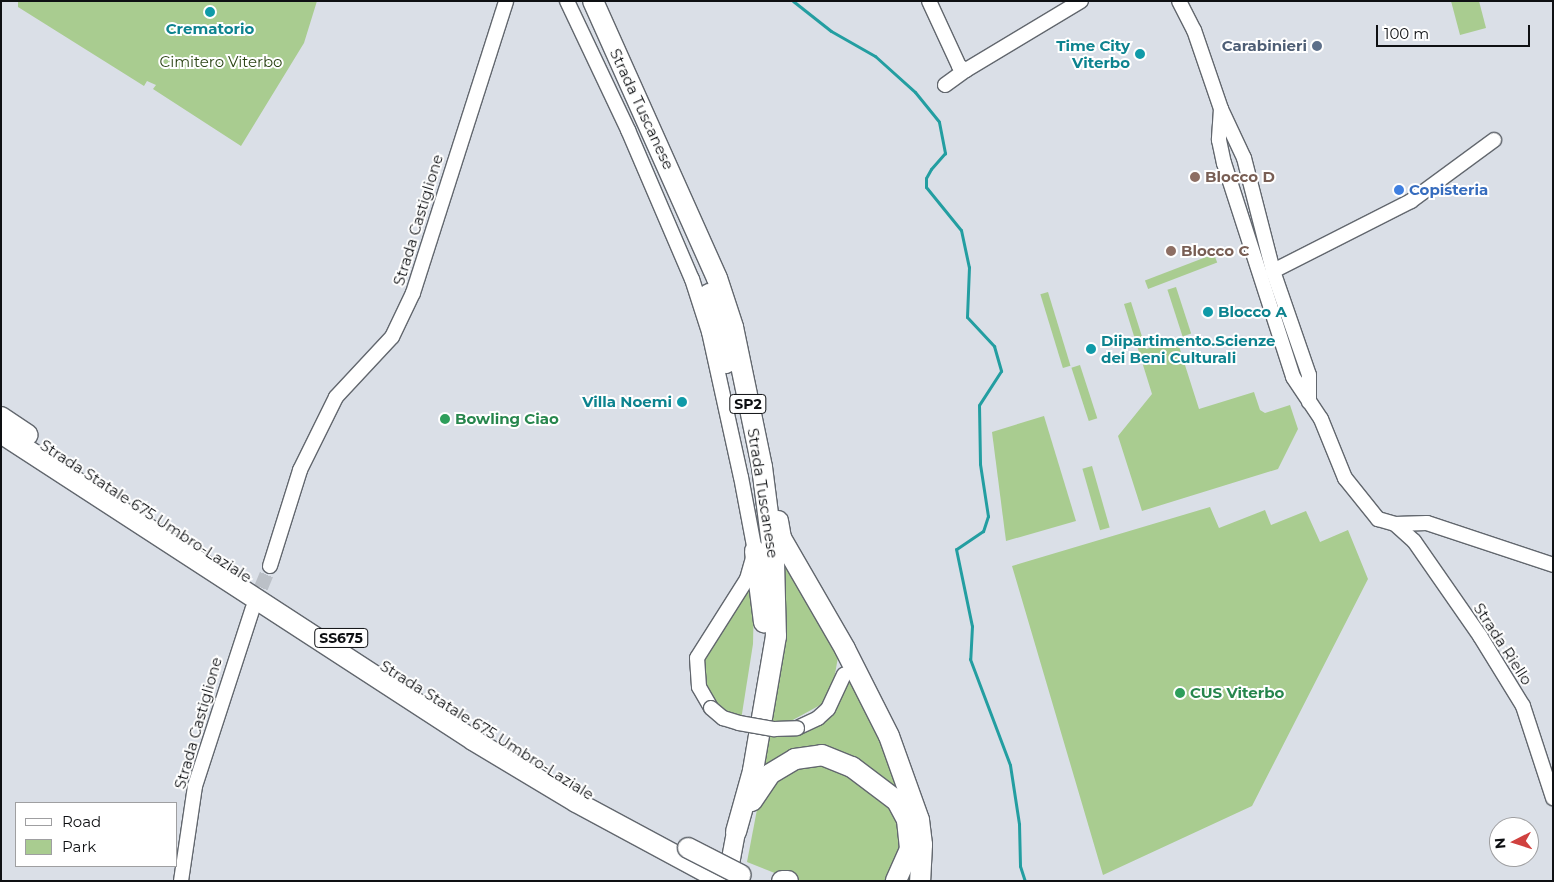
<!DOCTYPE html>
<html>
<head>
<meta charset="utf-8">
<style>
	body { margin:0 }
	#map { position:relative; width:1554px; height:882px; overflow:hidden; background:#dadfe7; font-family:Montserrat,sans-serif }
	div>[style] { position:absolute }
	.green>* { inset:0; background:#a9cc90; transform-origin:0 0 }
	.stream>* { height:3px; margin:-1.5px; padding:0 1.5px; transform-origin:1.5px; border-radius:1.5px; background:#239ea1 }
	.minor-tunnel>* { height:14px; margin-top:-7px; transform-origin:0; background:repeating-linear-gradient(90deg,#bbc0c7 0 14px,transparent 0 21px) }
	.roads { filter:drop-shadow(1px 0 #62676e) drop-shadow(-1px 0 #62676e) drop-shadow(0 1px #62676e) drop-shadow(0 -1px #62676e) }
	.minor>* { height:14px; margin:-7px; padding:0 7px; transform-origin:7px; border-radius:7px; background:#fff }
	.major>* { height:18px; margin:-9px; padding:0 9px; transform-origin:9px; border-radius:9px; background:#fff }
	.highway>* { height:20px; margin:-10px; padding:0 10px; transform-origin:10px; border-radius:10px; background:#fff }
	.bridges { filter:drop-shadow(1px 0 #62676e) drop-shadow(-1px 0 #62676e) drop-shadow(0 1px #62676e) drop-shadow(0 -1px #62676e) }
	.minor-bridge>* { height:14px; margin:-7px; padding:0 7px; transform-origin:7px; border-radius:7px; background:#fff }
	.highway-bridge>* { height:20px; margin:-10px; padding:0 10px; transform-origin:10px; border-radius:10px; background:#fff }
	.dots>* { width:14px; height:14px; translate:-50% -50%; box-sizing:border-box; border:2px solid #fff; border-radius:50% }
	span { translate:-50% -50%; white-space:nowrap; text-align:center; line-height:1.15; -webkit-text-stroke:4px #fff; paint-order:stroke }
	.shield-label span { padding:1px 4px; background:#fff; border:1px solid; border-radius:4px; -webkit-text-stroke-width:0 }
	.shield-label { font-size:14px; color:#0e1013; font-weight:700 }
	.culture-label { font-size:15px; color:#0d838f; font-weight:700 }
	.right { translate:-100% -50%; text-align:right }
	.left { translate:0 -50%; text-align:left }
	.service-label { font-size:15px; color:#4e5e75; font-weight:700 }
	.park-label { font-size:15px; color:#2c4516 }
	.street-label { font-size:15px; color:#0e1013 }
	.education-label { font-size:15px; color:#785e54; font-weight:700 }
	.shop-label { font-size:15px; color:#366cbe; font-weight:700 }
	.leisure-label { font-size:15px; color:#27864d; font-weight:700 }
	.frame { position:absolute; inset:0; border:2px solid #0e1013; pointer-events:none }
	.legend { position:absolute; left:15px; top:802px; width:162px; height:65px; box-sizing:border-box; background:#fff; border:1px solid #9f9fa1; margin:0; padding:6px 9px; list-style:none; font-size:15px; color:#0e1013 }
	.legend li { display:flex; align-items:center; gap:10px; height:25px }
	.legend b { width:25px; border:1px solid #9f9fa1 }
	.north { position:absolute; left:1489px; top:817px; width:50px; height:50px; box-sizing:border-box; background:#fff; border:1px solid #9f9fa1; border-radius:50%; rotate:265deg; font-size:14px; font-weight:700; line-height:20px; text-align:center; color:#0e1013 }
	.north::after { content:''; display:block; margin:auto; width:18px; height:22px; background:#d0413f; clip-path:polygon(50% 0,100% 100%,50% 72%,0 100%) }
	.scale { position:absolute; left:1376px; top:25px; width:154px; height:22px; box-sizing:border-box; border:2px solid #0e1013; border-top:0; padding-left:6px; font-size:15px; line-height:18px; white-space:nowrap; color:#0e1013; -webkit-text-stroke:4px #fff; paint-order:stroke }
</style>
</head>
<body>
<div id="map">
	<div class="green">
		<div style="clip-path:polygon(18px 1px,317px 1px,304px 43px,241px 146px,153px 89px,156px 85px,147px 81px,144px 86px,18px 7px)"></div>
		<div style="clip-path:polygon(1451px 1px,1479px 1px,1486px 28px,1460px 35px)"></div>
		<div style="left:1214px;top:254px;width:9px;height:74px;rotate:69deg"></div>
		<div style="left:1176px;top:287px;width:49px;height:9px;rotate:72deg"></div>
		<div style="left:1048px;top:292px;width:77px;height:8px;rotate:73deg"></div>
		<div style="clip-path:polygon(1131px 302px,1146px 349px,1177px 340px,1199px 409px,1254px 392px,1260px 410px,1265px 413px,1290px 405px,1298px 429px,1278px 469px,1142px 511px,1118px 436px,1152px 394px,1124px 304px)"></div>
		<div style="left:1080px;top:365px;width:56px;height:9px;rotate:72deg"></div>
		<div style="clip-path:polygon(1044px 416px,1076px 521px,1006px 541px,992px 432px)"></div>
		<div style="left:1092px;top:466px;width:64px;height:10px;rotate:74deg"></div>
		<div style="clip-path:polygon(1210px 507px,1219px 528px,1265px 510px,1271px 525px,1306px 511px,1320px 542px,1348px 530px,1368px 579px,1252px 806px,1103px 875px,1012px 566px)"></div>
		<div style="clip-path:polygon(782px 563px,797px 583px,838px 657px,834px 680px,822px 704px,791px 721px,796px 735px,822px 724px,834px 713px,851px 677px,870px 709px,904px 797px,839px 755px,760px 778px)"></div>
		<div style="clip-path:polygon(750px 586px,754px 598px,753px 644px,741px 720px,725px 715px,706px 693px,701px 665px)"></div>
		<div style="clip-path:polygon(814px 763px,835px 766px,896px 808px,904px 835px,892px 876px,885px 881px,795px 881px,747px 862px,759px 799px,780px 773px)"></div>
	</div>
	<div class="stream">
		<div style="left:793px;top:1px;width:48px;rotate:38.3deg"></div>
		<div style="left:831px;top:31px;width:51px;rotate:29.6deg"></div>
		<div style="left:875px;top:56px;width:54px;rotate:42deg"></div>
		<div style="left:915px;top:92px;width:38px;rotate:51deg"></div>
		<div style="left:939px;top:122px;width:32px;rotate:79deg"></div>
		<div style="left:945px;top:153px;width:21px;rotate:131deg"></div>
		<div style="left:931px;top:169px;width:10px;rotate:119deg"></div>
		<div style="left:926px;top:178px;width:9px;rotate:90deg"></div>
		<div style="left:926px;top:187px;width:55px;rotate:50.9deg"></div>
		<div style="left:961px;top:230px;width:38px;rotate:78deg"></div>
		<div style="left:969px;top:267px;width:50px;rotate:92.3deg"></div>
		<div style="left:967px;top:317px;width:40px;rotate:47deg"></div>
		<div style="left:994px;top:346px;width:26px;rotate:74deg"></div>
		<div style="left:1001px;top:371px;width:40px;rotate:122.9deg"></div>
		<div style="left:979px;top:405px;width:59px;rotate:89deg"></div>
		<div style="left:980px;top:464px;width:53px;rotate:81.3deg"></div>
		<div style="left:988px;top:516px;width:16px;rotate:108deg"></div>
		<div style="left:983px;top:531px;width:32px;rotate:146deg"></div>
		<div style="left:956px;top:549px;width:79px;rotate:78.3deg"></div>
		<div style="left:972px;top:626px;width:33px;rotate:93deg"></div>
		<div style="left:970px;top:659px;width:113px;rotate:69.3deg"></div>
		<div style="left:1010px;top:765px;width:60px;rotate:81.3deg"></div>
		<div style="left:1019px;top:824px;width:42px;rotate:88.6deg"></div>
		<div style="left:1020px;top:866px;width:16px;rotate:72deg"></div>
	</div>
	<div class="minor-tunnel">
		<div style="left:253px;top:607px;width:44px;rotate:-67.5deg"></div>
	</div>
	<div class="roads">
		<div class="minor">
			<div style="left:567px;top:1px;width:143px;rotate:64.7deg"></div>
			<div style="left:628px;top:130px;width:162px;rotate:66.8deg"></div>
			<div style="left:692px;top:279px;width:56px;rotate:72.2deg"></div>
			<div style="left:709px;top:332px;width:148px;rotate:77.6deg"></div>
			<div style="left:741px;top:477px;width:75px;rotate:79.3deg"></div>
			<div style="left:755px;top:551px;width:29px;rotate:106deg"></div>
			<div style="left:747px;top:579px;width:93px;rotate:122.3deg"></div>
			<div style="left:697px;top:658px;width:29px;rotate:86deg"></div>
			<div style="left:699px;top:687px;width:24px;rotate:60deg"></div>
			<div style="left:929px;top:1px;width:72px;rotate:65.2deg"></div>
			<div style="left:959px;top:66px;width:8px;rotate:30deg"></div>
			<div style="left:1179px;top:1px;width:33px;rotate:63deg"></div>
			<div style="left:1194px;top:30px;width:83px;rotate:71.1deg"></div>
			<div style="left:1221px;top:109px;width:54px;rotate:64.9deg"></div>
			<div style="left:1244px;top:158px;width:117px;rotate:75.6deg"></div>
			<div style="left:1273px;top:271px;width:110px;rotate:70.9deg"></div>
			<div style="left:1309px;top:375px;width:27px;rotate:90deg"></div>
			<div style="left:966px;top:70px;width:134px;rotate:-31deg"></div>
			<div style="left:945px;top:85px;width:26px;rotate:-36deg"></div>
			<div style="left:1221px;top:109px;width:31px;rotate:94deg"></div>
			<div style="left:1219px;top:140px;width:24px;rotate:78deg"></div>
			<div style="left:1224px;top:163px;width:225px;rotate:72.1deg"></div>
			<div style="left:1293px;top:377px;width:50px;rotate:56.3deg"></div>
			<div style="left:1321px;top:419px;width:64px;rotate:67.9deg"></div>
			<div style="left:1345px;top:478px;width:53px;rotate:51.2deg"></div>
			<div style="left:1378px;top:519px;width:18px;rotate:16deg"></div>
			<div style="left:1395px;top:524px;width:25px;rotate:42deg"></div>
			<div style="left:1414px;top:541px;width:116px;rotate:55.2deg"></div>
			<div style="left:1480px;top:636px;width:82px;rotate:58.4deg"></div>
			<div style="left:1523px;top:706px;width:97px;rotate:71.9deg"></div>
			<div style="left:1273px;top:271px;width:155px;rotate:-26.9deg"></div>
			<div style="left:1411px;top:201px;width:103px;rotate:-36.3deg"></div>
			<div style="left:1395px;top:524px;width:32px;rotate:-2deg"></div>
			<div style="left:1427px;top:523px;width:133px;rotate:18.4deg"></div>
			<div style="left:270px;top:566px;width:101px;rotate:-72.6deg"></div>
			<div style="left:300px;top:470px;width:81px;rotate:-63.7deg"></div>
			<div style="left:336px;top:397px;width:82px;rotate:-47deg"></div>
			<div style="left:392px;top:337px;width:49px;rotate:-64.5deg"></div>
			<div style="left:413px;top:293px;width:306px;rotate:-72.3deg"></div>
			<div style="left:797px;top:728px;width:23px;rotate:-25deg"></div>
			<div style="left:818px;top:718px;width:13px;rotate:-42deg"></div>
			<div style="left:828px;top:709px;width:38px;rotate:-65deg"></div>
			<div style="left:181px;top:881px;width:96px;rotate:-81.6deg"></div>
			<div style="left:195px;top:786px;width:187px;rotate:-72deg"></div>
		</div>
		<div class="major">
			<div style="left:727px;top:880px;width:49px;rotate:-79.4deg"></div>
		</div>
		<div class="highway">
			<div style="left:593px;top:1px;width:303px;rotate:65.9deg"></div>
			<div style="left:717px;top:278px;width:52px;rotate:71.9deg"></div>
			<div style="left:733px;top:327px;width:143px;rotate:78.3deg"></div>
			<div style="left:762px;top:467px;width:95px;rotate:82.7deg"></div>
			<div style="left:774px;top:561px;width:75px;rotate:88.5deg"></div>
			<div style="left:776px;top:636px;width:137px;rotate:99.7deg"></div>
			<div style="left:753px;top:771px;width:63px;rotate:105.6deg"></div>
			<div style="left:709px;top:294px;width:71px;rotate:76.2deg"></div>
			<div style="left:1px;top:417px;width:32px;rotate:34deg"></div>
			<div style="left:1px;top:433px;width:563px;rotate:33.04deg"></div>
			<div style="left:473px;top:740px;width:120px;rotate:31deg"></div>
			<div style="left:576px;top:802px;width:167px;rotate:28.3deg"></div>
			<div style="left:778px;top:521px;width:17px;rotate:80deg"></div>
			<div style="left:781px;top:538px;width:128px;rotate:60deg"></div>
			<div style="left:845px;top:649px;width:97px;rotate:63.2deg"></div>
			<div style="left:889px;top:736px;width:89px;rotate:70.3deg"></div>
			<div style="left:919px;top:820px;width:25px;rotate:83deg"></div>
			<div style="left:922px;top:845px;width:36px;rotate:93deg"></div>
			<div style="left:755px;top:551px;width:72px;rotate:82.8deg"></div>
			<div style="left:752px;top:801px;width:32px;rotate:-56deg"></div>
			<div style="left:770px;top:774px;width:29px;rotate:-31deg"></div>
			<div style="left:795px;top:759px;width:27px;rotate:-8deg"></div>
			<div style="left:822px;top:755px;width:32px;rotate:22deg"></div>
			<div style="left:852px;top:767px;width:56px;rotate:37.1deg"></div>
			<div style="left:897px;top:801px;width:21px;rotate:62deg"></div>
			<div style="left:907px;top:820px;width:29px;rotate:84deg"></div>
			<div style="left:910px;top:849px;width:35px;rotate:114deg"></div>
			<div style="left:782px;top:881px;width:6px"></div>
		</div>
	</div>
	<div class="bridges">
		<div class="minor-bridge">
			<div style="left:711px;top:708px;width:16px;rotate:40deg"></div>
			<div style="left:723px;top:718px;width:17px;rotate:17deg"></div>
			<div style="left:739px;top:723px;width:36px;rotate:10deg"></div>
			<div style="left:774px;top:729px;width:23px;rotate:-2deg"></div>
		</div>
		<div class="highway-bridge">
			<div style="left:688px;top:848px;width:59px;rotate:27deg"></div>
		</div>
	</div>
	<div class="dots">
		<div style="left:210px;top:12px;background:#0f9aa8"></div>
		<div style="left:1317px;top:46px;background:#5c6f8a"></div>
		<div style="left:1140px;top:54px;background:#0f9aa8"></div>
		<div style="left:1195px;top:177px;background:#8d6e63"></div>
		<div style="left:1399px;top:190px;background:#3f7fe0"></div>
		<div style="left:1171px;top:251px;background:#8d6e63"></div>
		<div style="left:1208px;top:312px;background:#0f9aa8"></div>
		<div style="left:1091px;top:349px;background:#0f9aa8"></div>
		<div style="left:682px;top:402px;background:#0f9aa8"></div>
		<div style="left:445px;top:419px;background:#2e9e5b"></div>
		<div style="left:1180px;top:693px;background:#2e9e5b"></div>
	</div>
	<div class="shield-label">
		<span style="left:748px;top:404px">SP2</span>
		<span style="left:341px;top:638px">SS675</span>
	</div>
	<div class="culture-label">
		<span style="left:210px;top:29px">Crematorio</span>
		<span class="right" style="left:1130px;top:54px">Time City<br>Viterbo</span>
		<span class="left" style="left:1218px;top:312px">Blocco A</span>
		<span class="left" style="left:1101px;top:349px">Diipartimento.Scienze<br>dei Beni Culturali</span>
		<span class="right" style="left:672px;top:402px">Villa Noemi</span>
	</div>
	<div class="service-label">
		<span class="right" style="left:1307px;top:46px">Carabinieri</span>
	</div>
	<div class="park-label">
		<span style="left:221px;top:62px">Cimitero Viterbo</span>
	</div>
	<div class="street-label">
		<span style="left:642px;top:109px;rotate:65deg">Strada Tuscanese</span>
		<span style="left:418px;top:220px;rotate:-73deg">Strada Castiglione</span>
		<span style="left:763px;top:493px;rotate:81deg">Strada Tuscanese</span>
		<span style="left:146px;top:511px;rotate:33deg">Strada Statale 675 Umbro-Laziale</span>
		<span style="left:1503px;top:644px;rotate:57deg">Strada Riello</span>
		<span style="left:198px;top:723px;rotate:-74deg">Strada Castiglione</span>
		<span style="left:487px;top:730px;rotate:32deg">Strada Statale 675 Umbro-Laziale</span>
	</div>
	<div class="education-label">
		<span class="left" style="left:1205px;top:177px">Blocco D</span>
		<span class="left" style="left:1181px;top:251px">Blocco C</span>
	</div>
	<div class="shop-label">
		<span class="left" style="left:1409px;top:190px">Copisteria</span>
	</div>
	<div class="leisure-label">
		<span class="left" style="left:455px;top:419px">Bowling Ciao</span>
		<span class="left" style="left:1190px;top:693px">CUS Viterbo</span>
	</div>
	<div class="frame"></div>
	<ul class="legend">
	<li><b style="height:6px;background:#fff"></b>Road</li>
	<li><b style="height:14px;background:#a9cc90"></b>Park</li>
	</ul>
	<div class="north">N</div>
	<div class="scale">100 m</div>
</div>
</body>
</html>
